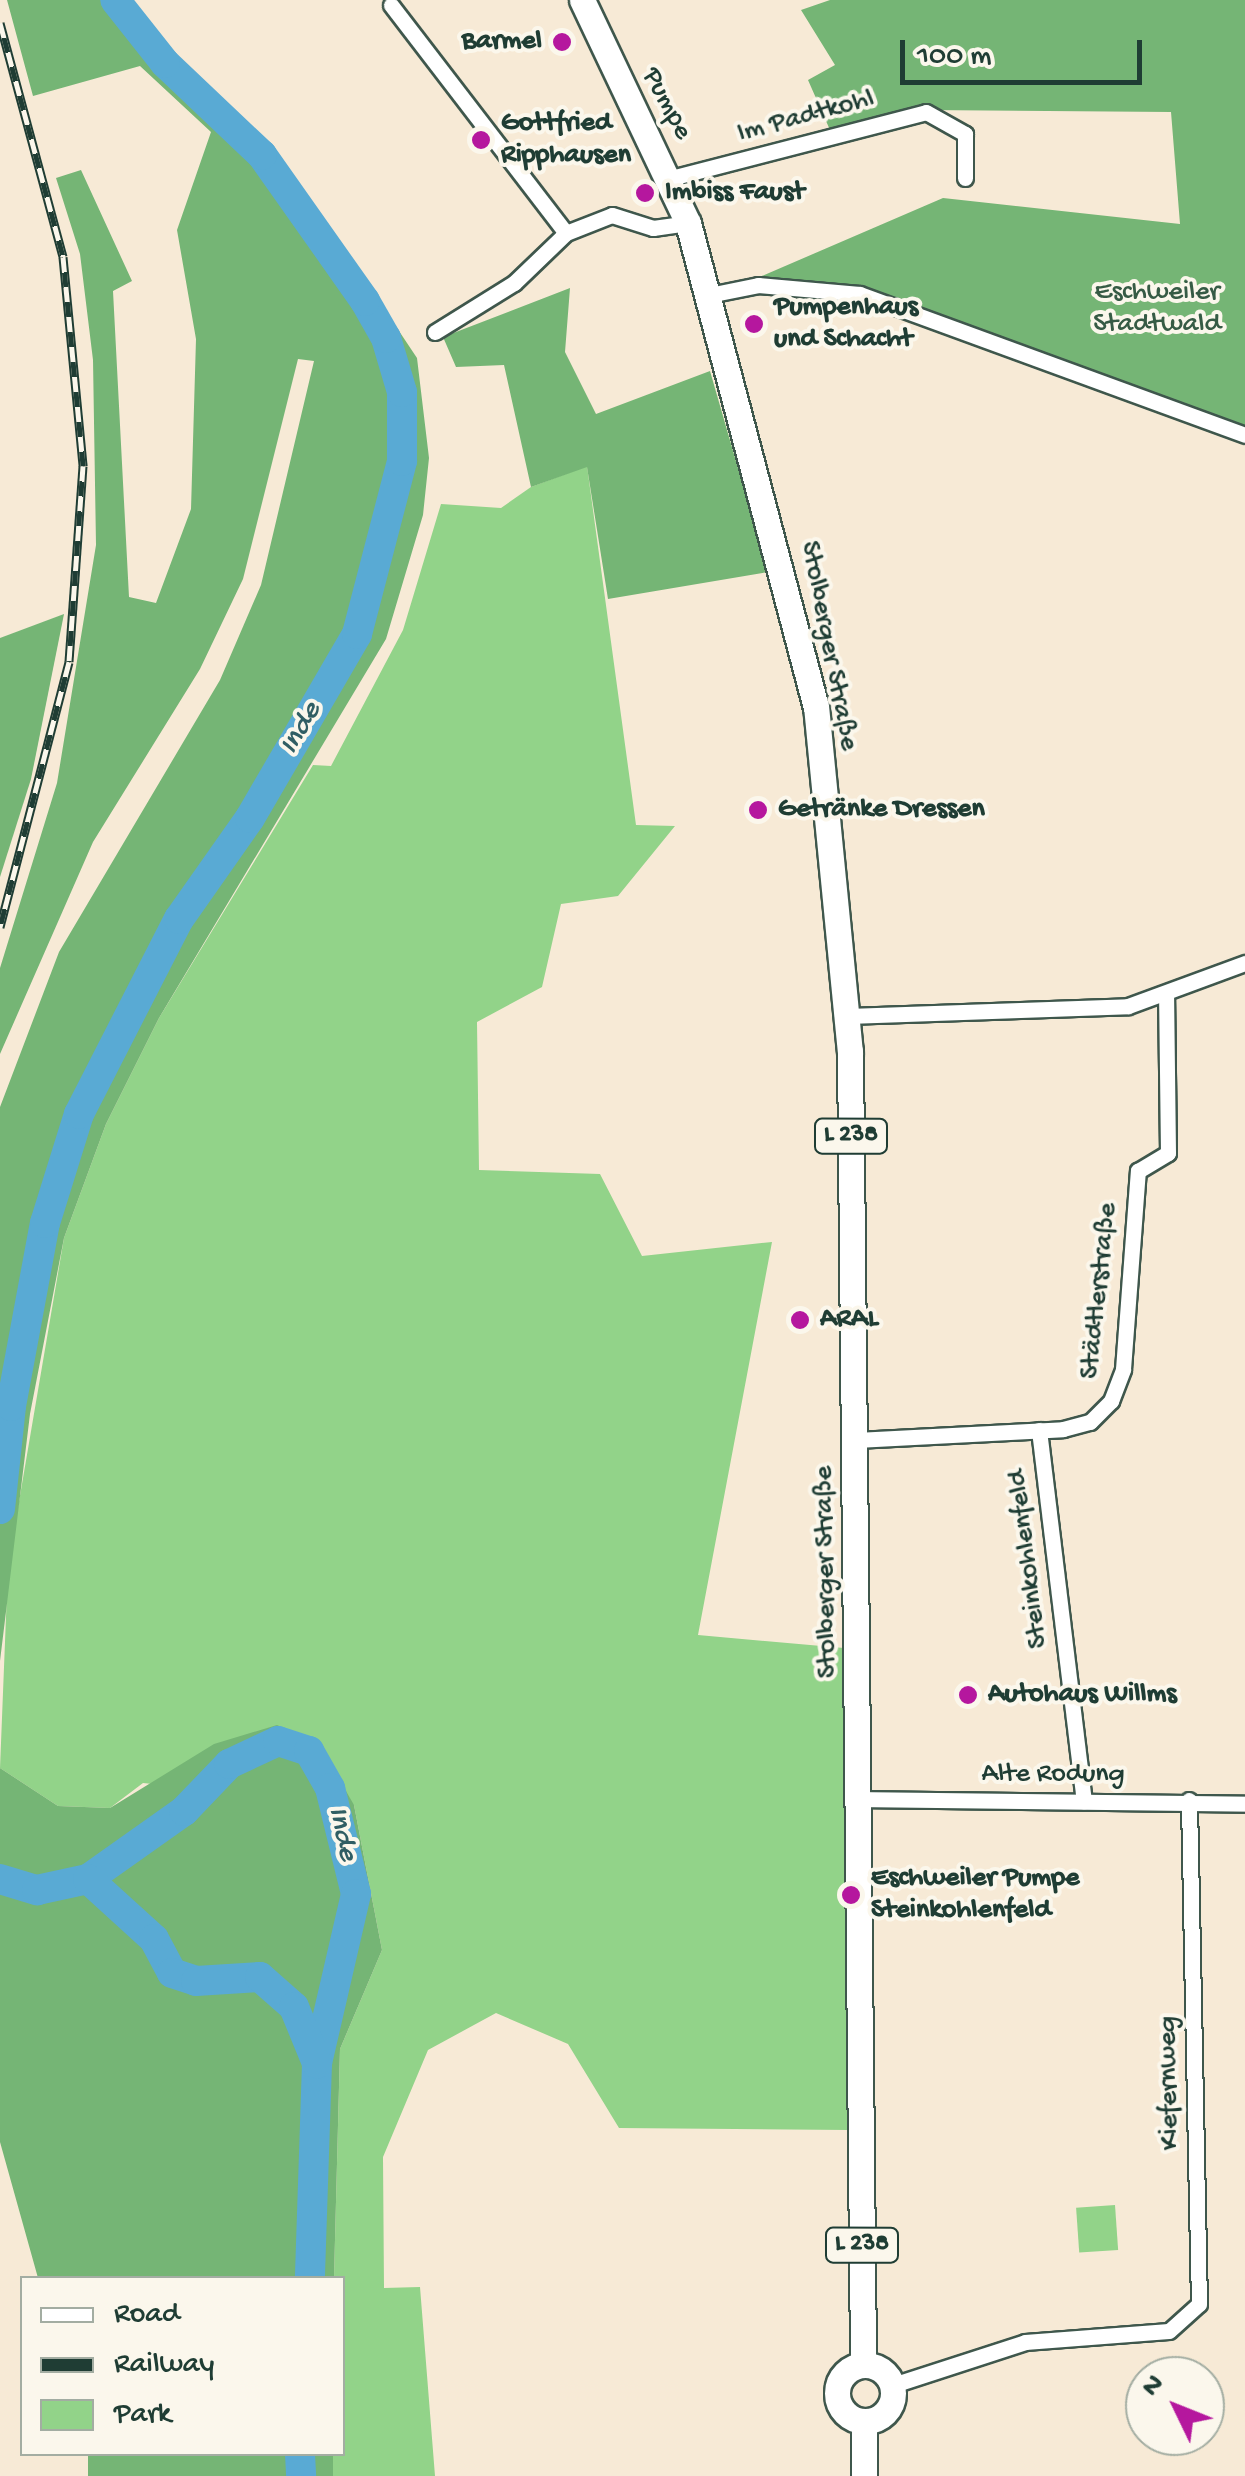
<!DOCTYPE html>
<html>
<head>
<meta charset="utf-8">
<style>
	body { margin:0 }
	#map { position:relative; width:1245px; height:2476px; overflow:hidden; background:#f7ead6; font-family:"Gochi Hand",sans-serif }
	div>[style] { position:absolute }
	.green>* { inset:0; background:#92d389; transform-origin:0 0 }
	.forest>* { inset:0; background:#75b575; transform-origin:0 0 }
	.river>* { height:30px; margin:-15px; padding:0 15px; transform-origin:15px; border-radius:15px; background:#59aad4 }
	.roads { filter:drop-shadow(2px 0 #3f574c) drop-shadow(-2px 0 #3f574c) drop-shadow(0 2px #3f574c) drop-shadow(0 -2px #3f574c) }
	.street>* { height:15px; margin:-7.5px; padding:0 7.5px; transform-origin:7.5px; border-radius:7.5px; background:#fff }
	.primary>* { height:25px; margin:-12.5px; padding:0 12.5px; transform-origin:12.5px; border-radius:12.5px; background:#fff }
	.primary>.ring { margin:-12.5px; padding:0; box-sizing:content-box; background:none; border:25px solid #fff; border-radius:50% }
	.rail>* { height:9px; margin-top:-4.5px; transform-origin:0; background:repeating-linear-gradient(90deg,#fbf7ec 0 15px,#1f3d34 0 30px); box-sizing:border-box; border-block:2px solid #1f3d34 }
	.dots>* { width:28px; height:28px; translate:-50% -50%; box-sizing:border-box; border:5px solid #fbf7ec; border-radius:50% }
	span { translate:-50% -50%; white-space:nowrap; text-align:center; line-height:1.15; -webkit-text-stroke:8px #fbf7ec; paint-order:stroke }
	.shield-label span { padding:2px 8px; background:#fbf7ec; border:2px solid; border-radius:8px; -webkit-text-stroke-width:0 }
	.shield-label { font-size:25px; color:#1f3d34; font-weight:700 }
	.poi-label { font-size:28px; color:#1f3d34; font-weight:700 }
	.right { translate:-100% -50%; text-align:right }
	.left { translate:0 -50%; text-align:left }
	.street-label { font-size:28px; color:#1f3d34 }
	.park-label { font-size:28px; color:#365b45 }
	.water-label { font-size:30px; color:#305e64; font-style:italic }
	.legend { position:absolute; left:20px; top:2276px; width:325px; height:180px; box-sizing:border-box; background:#fbf7ec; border:2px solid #a3ada2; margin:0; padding:12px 18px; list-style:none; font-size:30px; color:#1f3d34 }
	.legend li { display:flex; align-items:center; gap:20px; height:50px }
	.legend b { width:50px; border:2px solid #a3ada2 }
	.north { position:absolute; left:1125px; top:2356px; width:100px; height:100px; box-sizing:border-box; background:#fbf7ec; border:2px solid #a3ada2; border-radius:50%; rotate:313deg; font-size:28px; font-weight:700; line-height:40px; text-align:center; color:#1f3d34 }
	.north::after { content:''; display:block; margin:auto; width:35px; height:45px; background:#b5179e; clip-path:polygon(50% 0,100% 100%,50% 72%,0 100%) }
	.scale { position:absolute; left:900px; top:40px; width:242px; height:45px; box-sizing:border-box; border:5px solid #1f3d34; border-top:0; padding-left:12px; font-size:30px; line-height:35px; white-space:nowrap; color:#1f3d34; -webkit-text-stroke:8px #fbf7ec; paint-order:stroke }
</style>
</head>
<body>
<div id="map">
	<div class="green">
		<div style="clip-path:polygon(587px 466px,636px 825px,675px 826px,618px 896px,561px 904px,542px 987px,477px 1022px,479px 1170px,600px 1174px,642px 1256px,772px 1242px,698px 1635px,844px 1648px,849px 2130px,619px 2128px,568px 2044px,496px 2013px,428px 2050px,383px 2157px,384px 2288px,420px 2287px,435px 2476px,333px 2476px,333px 2454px,342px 2454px,342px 2278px,334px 2278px,340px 2049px,382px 1950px,354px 1805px,143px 1783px,110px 1808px,58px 1806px,0 1768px,8px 1566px,64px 1238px,106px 1124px,159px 1018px,313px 765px,331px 766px,403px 630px,441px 504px,501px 508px,531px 487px)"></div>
		<div style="left:1115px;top:2205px;width:45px;height:39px;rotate:86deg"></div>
	</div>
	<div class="forest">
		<div style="clip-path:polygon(7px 0,124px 0,169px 55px,269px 149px,321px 214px,417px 358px,429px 458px,423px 515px,386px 639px,159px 1018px,106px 1124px,64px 1238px,30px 1414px,0 1661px,0 1107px,59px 952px,220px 680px,261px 585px,314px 361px,298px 359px,243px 579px,200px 669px,93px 842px,0 1054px,0 968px,57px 783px,96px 545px,93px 360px,80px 254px,56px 178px,81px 170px,132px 281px,113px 291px,129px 597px,156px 603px,191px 509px,196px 339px,177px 230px,211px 132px,140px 66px,33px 96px)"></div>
		<div style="clip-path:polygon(830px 0,1245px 0,1245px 428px,1133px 392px,863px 286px,755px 279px,943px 198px,1180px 224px,1171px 112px,925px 110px,830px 130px,808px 80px,835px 65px,801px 10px)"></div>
		<div style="clip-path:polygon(570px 288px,565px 352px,596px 414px,710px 371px,768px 572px,608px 599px,587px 467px,531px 487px,504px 365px,456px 367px,443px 337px)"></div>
		<div style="clip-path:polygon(64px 614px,31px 779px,0 877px,0 638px)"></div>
		<div style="clip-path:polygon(277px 1725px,319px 1744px,354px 1805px,382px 1950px,340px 2049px,334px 2278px,38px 2278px,0 2142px,0 1768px,58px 1806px,110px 1808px,214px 1744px)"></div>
		<div style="left:88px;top:2454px;width:245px;height:23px"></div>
	</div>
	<div class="river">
		<div style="left:0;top:1509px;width:104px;rotate:-83.9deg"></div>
		<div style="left:11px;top:1406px;width:186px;rotate:-79.5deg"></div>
		<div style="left:45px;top:1223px;width:114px;rotate:-72.7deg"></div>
		<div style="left:79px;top:1114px;width:219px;rotate:-62.9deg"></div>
		<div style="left:179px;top:919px;width:123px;rotate:-54.9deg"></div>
		<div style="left:250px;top:818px;width:213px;rotate:-59.8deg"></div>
		<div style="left:357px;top:634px;width:179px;rotate:-75.4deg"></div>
		<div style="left:402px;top:461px;width:69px;rotate:-90deg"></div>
		<div style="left:402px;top:392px;width:56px;rotate:-106.5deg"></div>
		<div style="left:386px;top:338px;width:43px;rotate:-119.6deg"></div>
		<div style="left:365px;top:301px;width:179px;rotate:-125.2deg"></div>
		<div style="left:262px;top:155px;width:134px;rotate:-136.5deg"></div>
		<div style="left:165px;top:63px;width:80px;rotate:-128.4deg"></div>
		<div style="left:0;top:1879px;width:39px;rotate:17deg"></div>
		<div style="left:37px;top:1890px;width:52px;rotate:-12.2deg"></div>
		<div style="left:88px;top:1879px;width:118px;rotate:-35.3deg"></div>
		<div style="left:184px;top:1811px;width:65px;rotate:-46.2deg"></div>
		<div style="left:229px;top:1764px;width:54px;rotate:-25.1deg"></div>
		<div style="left:278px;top:1741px;width:33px;rotate:18deg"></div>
		<div style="left:309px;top:1751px;width:43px;rotate:60.4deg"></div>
		<div style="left:330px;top:1788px;width:109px;rotate:76.2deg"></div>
		<div style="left:356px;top:1894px;width:173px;rotate:103deg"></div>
		<div style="left:317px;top:2063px;width:215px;rotate:91.9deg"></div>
		<div style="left:88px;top:1879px;width:89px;rotate:42.3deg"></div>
		<div style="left:154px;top:1939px;width:38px;rotate:62deg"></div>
		<div style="left:172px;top:1973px;width:25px;rotate:18deg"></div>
		<div style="left:196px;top:1981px;width:64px;rotate:-3.6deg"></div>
		<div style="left:260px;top:1977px;width:45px;rotate:41.4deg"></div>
		<div style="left:294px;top:2007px;width:61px;rotate:67.7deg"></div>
		<div style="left:300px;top:2454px;width:22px;rotate:87deg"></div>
	</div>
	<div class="roads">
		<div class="street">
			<div style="left:391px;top:5px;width:287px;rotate:52.5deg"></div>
			<div style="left:671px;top:178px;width:263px;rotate:-14.5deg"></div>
			<div style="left:926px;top:112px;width:45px;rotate:29.4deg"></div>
			<div style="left:965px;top:134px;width:44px;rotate:90deg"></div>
			<div style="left:709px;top:295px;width:50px;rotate:-11.5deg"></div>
			<div style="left:758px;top:285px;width:102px;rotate:5deg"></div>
			<div style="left:860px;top:294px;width:410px;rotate:20.1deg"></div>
			<div style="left:435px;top:332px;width:93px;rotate:-31.8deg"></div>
			<div style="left:514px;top:283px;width:72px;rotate:-43.9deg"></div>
			<div style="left:566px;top:233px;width:49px;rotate:-21.4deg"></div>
			<div style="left:612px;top:215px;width:43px;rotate:17.6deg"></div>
			<div style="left:653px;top:228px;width:35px;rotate:-8deg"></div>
			<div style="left:848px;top:1016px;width:280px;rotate:-2deg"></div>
			<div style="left:1128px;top:1006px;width:125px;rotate:-20.2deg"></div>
			<div style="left:1039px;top:1430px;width:374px;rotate:83.1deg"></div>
			<div style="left:856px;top:1440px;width:207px;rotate:-3deg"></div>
			<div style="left:1063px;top:1429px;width:28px;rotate:-15deg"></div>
			<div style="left:1090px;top:1422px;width:30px;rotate:-45deg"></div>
			<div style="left:1111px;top:1401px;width:34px;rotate:-69deg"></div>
			<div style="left:1123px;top:1369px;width:199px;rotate:-85.7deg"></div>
			<div style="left:1138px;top:1171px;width:35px;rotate:-31deg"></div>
			<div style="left:1168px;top:1153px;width:156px;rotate:-90.7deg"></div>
			<div style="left:860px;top:1799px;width:385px;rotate:0.7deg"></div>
			<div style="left:893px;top:2385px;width:139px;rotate:-18deg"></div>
			<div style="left:1025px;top:2342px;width:144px;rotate:-4.4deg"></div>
			<div style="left:1169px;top:2331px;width:40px;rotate:-42deg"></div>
			<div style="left:1199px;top:2304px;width:504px;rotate:-91.14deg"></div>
		</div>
		<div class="primary">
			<div style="left:582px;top:0;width:247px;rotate:64.6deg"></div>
			<div style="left:688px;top:223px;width:500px;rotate:75.2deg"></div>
			<div style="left:816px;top:706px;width:347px;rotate:84.4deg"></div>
			<div style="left:850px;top:1051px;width:1313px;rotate:89.43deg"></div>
			<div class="ring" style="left:837px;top:2365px;width:31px;height:31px"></div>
			<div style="left:864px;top:2422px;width:54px;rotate:90deg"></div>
		</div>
	</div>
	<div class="rail">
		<div style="left:0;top:23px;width:242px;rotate:74.9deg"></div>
		<div style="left:63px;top:257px;width:210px;rotate:84.5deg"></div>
		<div style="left:83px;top:466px;width:196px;rotate:94.1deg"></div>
		<div style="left:69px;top:662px;width:274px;rotate:104.6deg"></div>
	</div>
	<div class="dots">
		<div style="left:562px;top:42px;background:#b5179e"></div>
		<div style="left:481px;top:140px;background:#b5179e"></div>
		<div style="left:645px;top:193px;background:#b5179e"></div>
		<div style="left:754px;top:324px;background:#b5179e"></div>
		<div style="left:758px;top:810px;background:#b5179e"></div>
		<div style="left:800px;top:1320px;background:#b5179e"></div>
		<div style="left:968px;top:1695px;background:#b5179e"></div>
		<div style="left:851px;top:1895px;background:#b5179e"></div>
	</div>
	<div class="shield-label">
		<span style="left:851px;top:1136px">L 238</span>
		<span style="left:862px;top:2245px">L 238</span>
	</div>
	<div class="poi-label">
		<span class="right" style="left:542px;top:42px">Barmel</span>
		<span class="left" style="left:501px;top:140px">Gottfried<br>Ripphausen</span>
		<span class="left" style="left:665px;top:193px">Imbiss Faust</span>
		<span class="left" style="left:774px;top:324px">Pumpenhaus<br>und Schacht</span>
		<span class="left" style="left:778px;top:810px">Getränke Dressen</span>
		<span class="left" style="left:820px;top:1320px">ARAL</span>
		<span class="left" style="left:988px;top:1695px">Autohaus Willms</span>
		<span class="left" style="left:871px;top:1895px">Eschweiler Pumpe<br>Steinkohlenfeld</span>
	</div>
	<div class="street-label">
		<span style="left:666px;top:104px;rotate:62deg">Pumpe</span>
		<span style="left:806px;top:117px;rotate:-15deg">Im Padtkohl</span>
		<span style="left:828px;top:646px;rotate:79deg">Stolberger Straße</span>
		<span style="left:1100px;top:1291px;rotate:-84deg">Städtlerstraße</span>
		<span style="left:1029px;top:1559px;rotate:-97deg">Steinkohlenfeld</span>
		<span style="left:827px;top:1572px;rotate:-91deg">Stolberger Straße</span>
		<span style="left:1053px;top:1775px">Alte Rodung</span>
		<span style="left:1170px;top:2083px;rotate:-91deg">Kiefernweg</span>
	</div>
	<div class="park-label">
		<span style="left:1157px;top:309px">Eschweiler<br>Stadtwald</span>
	</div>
	<div class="water-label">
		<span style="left:302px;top:729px;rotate:-60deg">Inde</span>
		<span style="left:341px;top:1834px;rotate:77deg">Inde</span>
	</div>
	<ul class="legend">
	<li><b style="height:12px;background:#fff"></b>Road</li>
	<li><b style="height:12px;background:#1f3d34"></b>Railway</li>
	<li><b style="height:28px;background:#92d389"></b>Park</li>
	</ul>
	<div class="north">N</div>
	<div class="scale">100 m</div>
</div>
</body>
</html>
